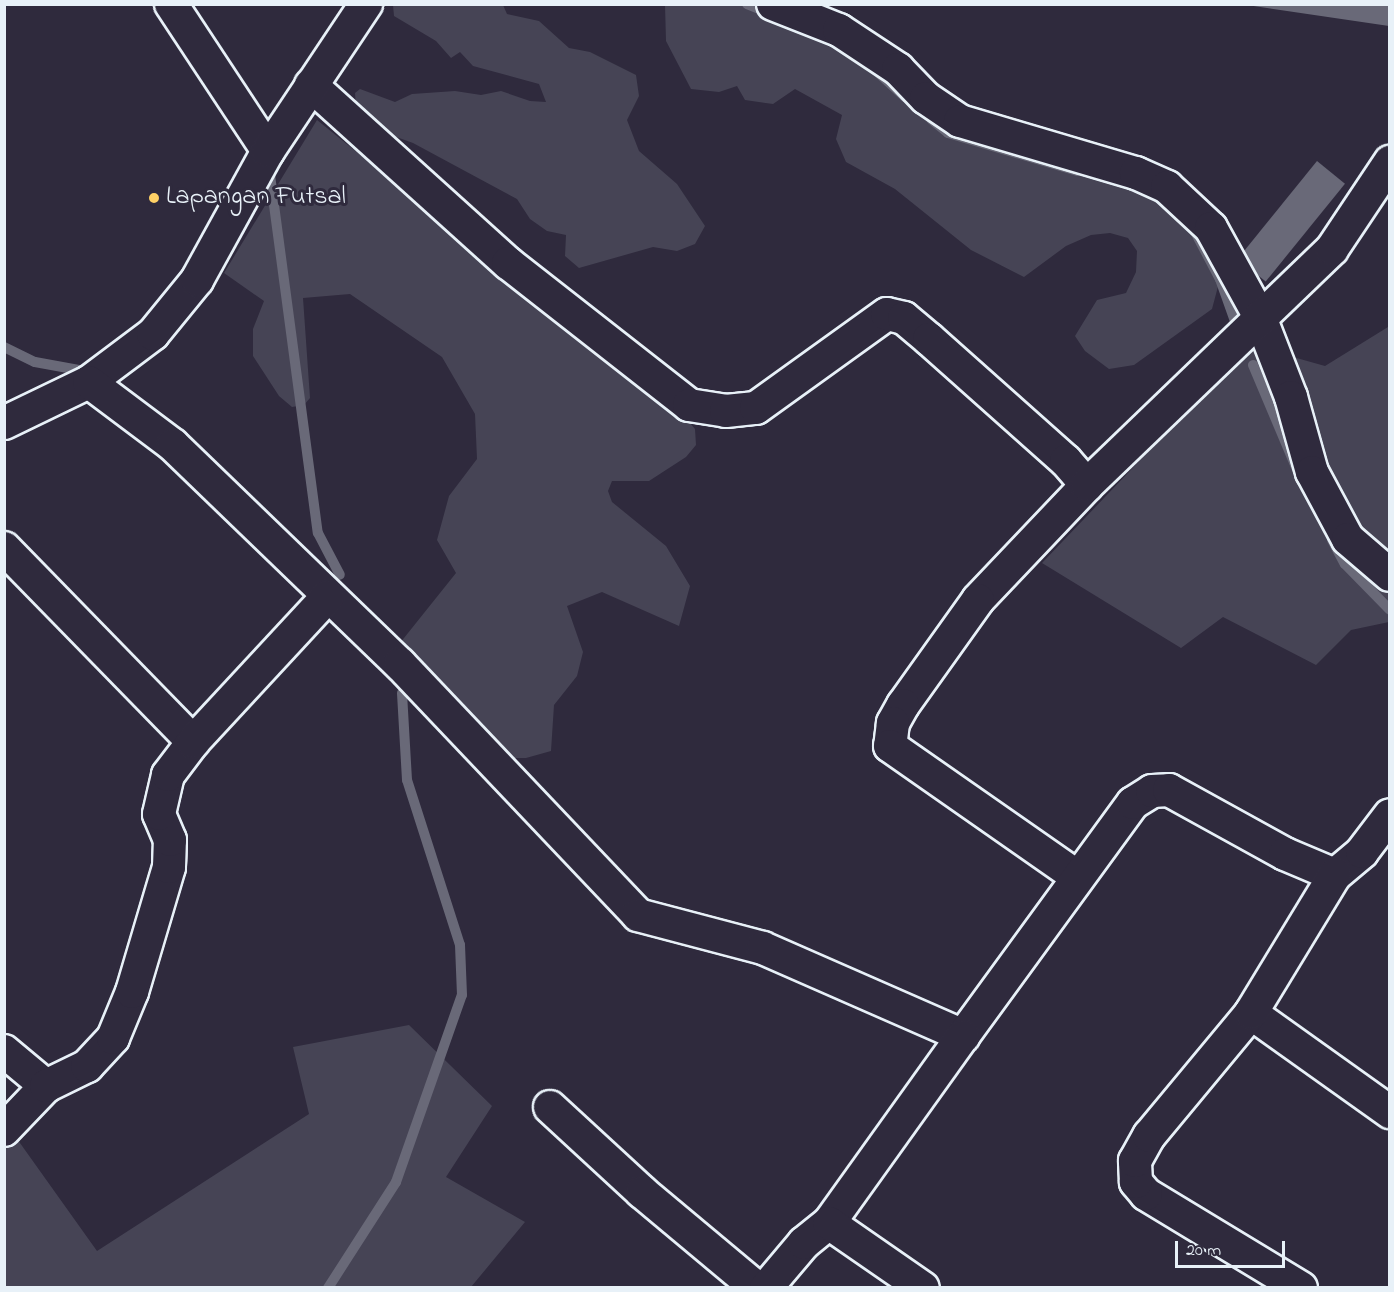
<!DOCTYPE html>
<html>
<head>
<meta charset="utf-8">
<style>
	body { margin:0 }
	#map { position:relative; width:1394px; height:1292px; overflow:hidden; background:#2f2a3d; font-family:"Indie Flower",sans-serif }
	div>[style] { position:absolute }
	.green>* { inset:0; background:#464455 }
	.water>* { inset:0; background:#696978; transform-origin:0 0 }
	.stream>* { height:10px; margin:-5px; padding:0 5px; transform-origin:5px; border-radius:5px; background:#696978 }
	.roads { filter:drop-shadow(2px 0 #e8f1f8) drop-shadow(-2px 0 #e8f1f8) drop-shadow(0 2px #e8f1f8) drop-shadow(0 -2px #e8f1f8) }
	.street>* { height:32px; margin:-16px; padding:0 16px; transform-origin:16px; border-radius:16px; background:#2f2a3d }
	.dots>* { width:16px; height:16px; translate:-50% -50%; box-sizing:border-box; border:3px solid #2f2a3d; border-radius:50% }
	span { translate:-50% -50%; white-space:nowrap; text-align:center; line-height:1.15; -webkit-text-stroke:6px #2f2a3d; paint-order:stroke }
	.poi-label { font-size:26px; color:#e8f1f8 }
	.left { translate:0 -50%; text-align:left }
	.frame { position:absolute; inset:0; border:6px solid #e8f1f8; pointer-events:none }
	.scale { position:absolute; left:1175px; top:1241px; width:110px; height:27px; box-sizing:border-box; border:3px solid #e8f1f8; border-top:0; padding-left:8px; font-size:18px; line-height:21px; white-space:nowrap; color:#e8f1f8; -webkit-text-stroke:4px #2f2a3d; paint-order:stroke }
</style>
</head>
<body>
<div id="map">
	<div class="green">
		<div style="clip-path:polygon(393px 5px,503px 5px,507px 14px,539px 21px,569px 48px,590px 52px,636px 75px,639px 96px,627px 120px,639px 151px,677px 184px,705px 226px,695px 244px,677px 251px,653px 247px,579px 268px,565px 256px,566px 235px,547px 231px,530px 219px,517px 199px,413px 143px,388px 134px,356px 107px,355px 93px,360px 89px,395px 102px,412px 94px,455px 91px,481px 95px,501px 91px,530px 101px,546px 102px,539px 84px,473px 66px,460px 52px,451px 58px,436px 41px,394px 16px)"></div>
		<div style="clip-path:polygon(665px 5px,747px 5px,813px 30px,861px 56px,948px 133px,1036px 162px,1147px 190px,1190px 221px,1220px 279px,1212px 309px,1134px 365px,1109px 369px,1085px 351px,1075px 336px,1097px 300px,1126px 293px,1136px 272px,1137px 251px,1128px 238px,1110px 233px,1091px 235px,1066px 246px,1024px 277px,971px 250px,895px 189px,846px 162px,836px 139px,842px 115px,795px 89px,773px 104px,745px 100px,737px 86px,719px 92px,691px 89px,666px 41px)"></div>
		<div style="clip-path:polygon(317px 120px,579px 331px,672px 401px,695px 429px,696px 445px,686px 457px,649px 481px,612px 481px,608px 491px,612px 502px,666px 546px,690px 586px,679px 626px,602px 592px,567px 606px,583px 652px,577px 676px,554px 705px,551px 751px,526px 758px,506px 758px,440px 681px,400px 643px,456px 573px,437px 540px,449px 496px,477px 459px,475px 414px,442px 357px,350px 294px,303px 298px,310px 398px,304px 405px,292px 407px,279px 396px,253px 356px,253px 329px,264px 301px,224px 273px)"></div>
		<div style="clip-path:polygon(1388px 327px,1389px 622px,1351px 630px,1316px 665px,1223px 617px,1181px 648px,1042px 563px,1250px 345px,1325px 366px)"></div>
		<div style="clip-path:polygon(409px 1025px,492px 1106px,446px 1177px,525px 1222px,471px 1287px,5px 1288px,4px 1143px,10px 1129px,97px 1251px,309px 1114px,293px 1047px)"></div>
	</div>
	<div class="water">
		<div style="clip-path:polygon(1247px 5px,1389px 5px,1389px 26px)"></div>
		<div style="left:1317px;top:161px;width:36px;height:126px;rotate:39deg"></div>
	</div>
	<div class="stream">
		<div style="left:747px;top:4px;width:27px;rotate:22deg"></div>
		<div style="left:872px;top:67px;width:45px;rotate:42.3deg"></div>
		<div style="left:931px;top:119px;width:22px;rotate:39deg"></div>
		<div style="left:948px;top:133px;width:135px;rotate:16.3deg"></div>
		<div style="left:270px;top:175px;width:361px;rotate:82.4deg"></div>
		<div style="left:318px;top:533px;width:47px;rotate:62.4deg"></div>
		<div style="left:1192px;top:226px;width:60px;rotate:62.2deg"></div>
		<div style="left:1220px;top:279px;width:48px;rotate:70.4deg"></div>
		<div style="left:4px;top:347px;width:34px;rotate:26deg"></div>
		<div style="left:35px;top:362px;width:50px;rotate:10.4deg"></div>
		<div style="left:84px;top:371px;width:6px;rotate:-31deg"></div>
		<div style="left:1253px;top:365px;width:116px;rotate:67.2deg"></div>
		<div style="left:1332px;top:540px;width:27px;rotate:62deg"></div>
		<div style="left:1345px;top:564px;width:64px;rotate:45.6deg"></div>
		<div style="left:328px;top:1288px;width:126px;rotate:-57.3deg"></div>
		<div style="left:396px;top:1182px;width:198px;rotate:-70.6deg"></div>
		<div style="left:462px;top:995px;width:50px;rotate:-92.3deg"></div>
		<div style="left:460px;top:945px;width:173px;rotate:-107.8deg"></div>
		<div style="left:407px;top:780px;width:87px;rotate:-93.3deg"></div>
	</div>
	<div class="roads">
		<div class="street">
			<div style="left:171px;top:4px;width:176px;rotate:56.6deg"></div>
			<div style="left:773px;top:4px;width:71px;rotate:21.5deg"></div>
			<div style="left:839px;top:30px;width:71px;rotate:33.5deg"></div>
			<div style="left:898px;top:69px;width:40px;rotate:46deg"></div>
			<div style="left:926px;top:98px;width:41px;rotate:34.1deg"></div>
			<div style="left:960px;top:121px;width:184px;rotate:16.5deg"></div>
			<div style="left:1136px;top:173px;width:34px;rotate:24deg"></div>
			<div style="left:1167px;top:187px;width:60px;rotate:43deg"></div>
			<div style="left:1211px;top:228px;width:102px;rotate:61.2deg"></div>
			<div style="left:1260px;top:317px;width:86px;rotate:68.8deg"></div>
			<div style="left:1291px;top:397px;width:78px;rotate:74.4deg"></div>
			<div style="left:1312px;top:472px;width:76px;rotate:61.8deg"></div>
			<div style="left:1348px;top:539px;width:55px;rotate:40.6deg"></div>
			<div style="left:311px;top:85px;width:266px;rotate:42.1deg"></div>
			<div style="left:508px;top:263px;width:230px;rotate:38.1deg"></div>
			<div style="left:689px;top:405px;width:37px;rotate:9deg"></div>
			<div style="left:726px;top:411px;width:30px;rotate:-6deg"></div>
			<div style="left:756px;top:408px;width:161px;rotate:-35.7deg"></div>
			<div style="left:887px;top:314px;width:17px;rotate:13deg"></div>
			<div style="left:904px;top:318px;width:33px;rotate:40deg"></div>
			<div style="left:929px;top:339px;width:183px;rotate:41.7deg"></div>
			<div style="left:1066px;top:461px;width:32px;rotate:49deg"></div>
			<div style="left:1087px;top:485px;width:158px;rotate:133.5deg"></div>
			<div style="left:978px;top:600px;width:129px;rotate:125.5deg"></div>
			<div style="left:903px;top:705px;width:21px;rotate:119deg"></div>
			<div style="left:893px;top:723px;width:23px;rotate:97deg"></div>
			<div style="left:890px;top:746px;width:229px;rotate:34.9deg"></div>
			<div style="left:89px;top:382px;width:80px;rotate:-36.9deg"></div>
			<div style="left:153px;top:334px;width:70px;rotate:-50.8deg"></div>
			<div style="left:197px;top:280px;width:147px;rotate:-61.2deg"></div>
			<div style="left:268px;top:151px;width:177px;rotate:-56.3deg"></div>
			<div style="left:4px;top:423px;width:94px;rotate:-25.8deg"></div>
			<div style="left:89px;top:382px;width:105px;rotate:36.9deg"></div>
			<div style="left:173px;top:445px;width:315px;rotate:44deg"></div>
			<div style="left:400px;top:664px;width:346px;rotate:46.5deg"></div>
			<div style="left:638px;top:915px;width:129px;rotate:14.8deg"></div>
			<div style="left:763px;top:948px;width:219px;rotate:23.7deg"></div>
			<div style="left:963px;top:1036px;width:288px;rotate:-53.9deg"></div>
			<div style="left:1133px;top:803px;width:22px;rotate:-32deg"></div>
			<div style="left:1152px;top:791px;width:17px;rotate:-3deg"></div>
			<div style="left:1169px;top:790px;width:132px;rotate:28.9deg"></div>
			<div style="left:1285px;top:854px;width:54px;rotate:22.8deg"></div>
			<div style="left:1335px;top:875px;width:35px;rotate:-40deg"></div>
			<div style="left:1362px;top:852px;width:46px;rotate:-52.9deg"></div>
			<div style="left:1087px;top:485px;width:340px;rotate:-43.9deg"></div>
			<div style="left:1332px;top:249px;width:105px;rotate:-56.3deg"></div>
			<div style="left:4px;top:548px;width:271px;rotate:45.7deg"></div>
			<div style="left:1251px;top:1013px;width:171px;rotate:35.5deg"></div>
			<div style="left:4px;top:1051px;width:55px;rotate:39.8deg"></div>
			<div style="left:550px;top:1107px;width:125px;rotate:42.7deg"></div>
			<div style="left:642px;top:1192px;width:150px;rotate:39.9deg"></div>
			<div style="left:4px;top:1130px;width:61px;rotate:-46.3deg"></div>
			<div style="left:46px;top:1086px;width:46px;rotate:-26deg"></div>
			<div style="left:87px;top:1066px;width:38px;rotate:-47deg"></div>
			<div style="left:113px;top:1038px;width:50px;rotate:-67.6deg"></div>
			<div style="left:132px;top:992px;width:130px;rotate:-73.5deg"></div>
			<div style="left:169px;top:867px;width:27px;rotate:-88deg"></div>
			<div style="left:170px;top:840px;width:28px;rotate:-113deg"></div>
			<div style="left:159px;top:814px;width:40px;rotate:-77deg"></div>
			<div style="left:168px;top:775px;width:41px;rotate:-52.9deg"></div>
			<div style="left:193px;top:742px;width:199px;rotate:-47.2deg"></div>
			<div style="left:829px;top:1223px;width:230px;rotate:-54.4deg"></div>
			<div style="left:766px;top:1288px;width:59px;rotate:-49.8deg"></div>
			<div style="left:804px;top:1243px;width:32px;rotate:-39deg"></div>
			<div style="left:829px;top:1223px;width:114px;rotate:34.7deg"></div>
			<div style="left:1301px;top:1288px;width:181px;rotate:-148.8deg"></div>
			<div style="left:1146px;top:1194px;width:16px;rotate:-130deg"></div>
			<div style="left:1136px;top:1182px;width:21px;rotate:-93deg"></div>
			<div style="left:1135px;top:1161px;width:29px;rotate:-61deg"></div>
			<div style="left:1149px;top:1136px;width:160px;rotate:-50.3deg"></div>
			<div style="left:1251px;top:1013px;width:162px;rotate:-58.7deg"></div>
		</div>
	</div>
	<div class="dots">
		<div style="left:154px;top:198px;background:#ffd166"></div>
	</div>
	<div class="poi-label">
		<span class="left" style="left:166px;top:198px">Lapangan Futsal</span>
	</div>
	<div class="frame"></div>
	<div class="scale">20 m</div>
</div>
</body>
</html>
